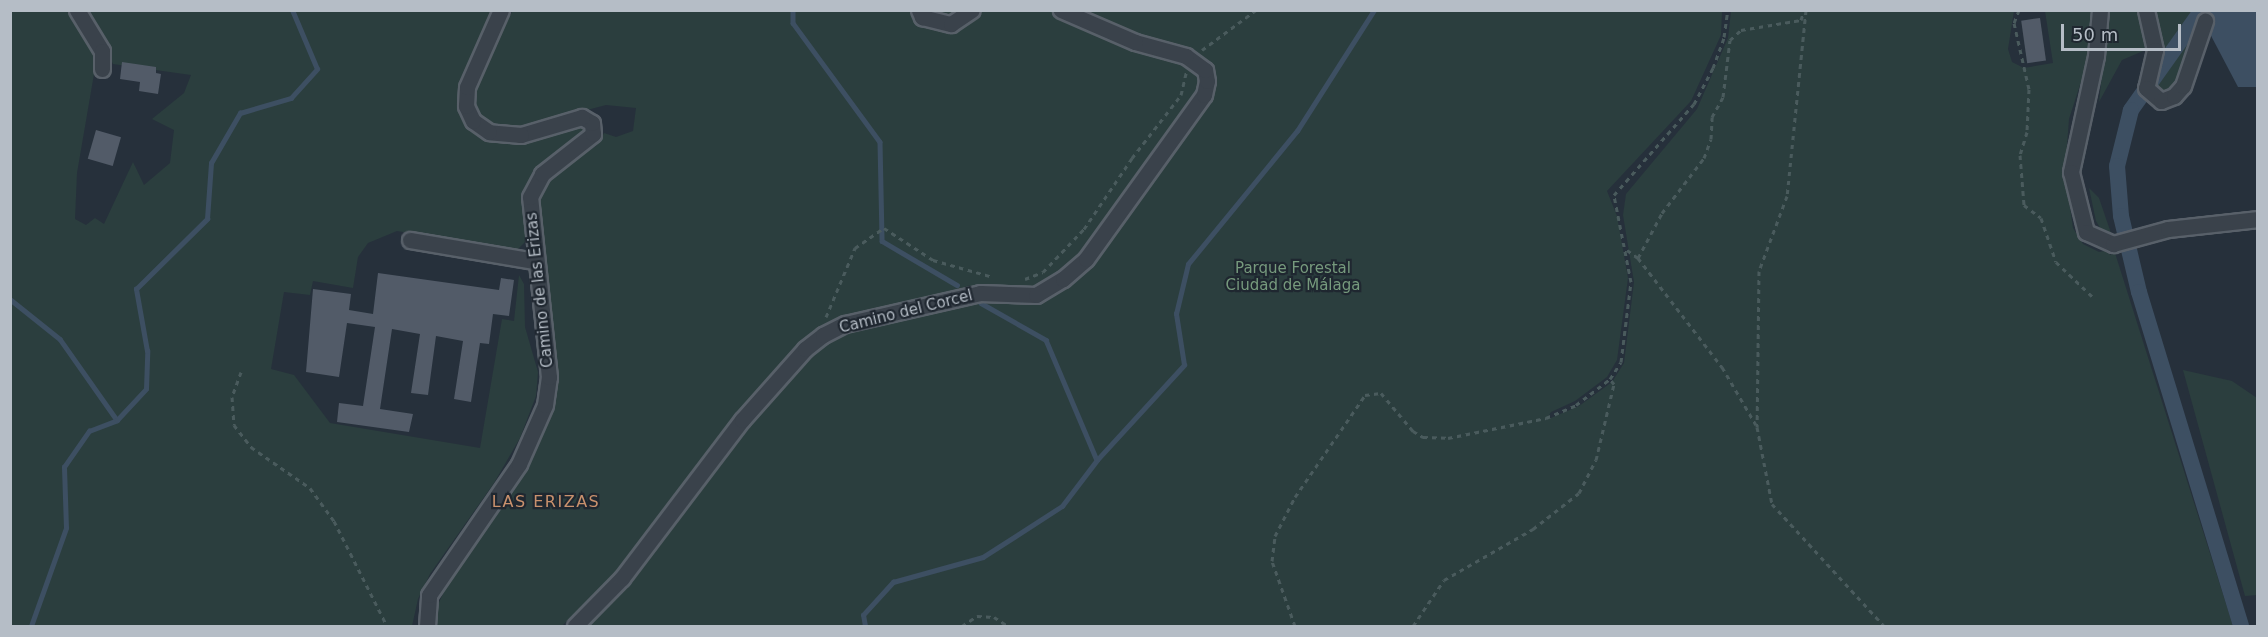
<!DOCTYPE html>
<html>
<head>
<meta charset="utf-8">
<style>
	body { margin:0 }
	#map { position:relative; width:2268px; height:637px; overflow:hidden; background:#26303b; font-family:"DejaVu Sans",sans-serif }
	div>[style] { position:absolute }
	.green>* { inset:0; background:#2b3e3e }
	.water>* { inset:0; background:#3d4f62 }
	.stream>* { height:4.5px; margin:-2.25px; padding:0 2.25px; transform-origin:2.25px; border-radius:2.25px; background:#3d4f62 }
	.canal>* { height:16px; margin:-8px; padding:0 8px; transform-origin:8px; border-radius:8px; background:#3d4f62 }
	.building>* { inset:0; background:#525b68; transform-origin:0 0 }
	.path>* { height:3px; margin-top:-1.5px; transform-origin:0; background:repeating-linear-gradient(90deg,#4a5b5d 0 4.5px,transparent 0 9px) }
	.roads { filter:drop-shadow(2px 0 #586069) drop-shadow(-2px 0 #586069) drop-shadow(0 2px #586069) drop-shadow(0 -2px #586069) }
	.minor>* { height:15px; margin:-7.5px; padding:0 7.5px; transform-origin:7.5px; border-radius:7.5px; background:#3a424b }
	span { translate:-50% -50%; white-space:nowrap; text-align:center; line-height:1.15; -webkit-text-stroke:4.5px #1f2730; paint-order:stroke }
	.park-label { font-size:15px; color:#769a7d }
	.street-label { font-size:15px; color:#b5bdc6 }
	.neighbourhood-label { font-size:16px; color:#c9916d; letter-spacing:1.5px }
	.frame { position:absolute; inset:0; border:12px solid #b5bdc6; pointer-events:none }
	.scale { position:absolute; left:2061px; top:24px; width:120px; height:27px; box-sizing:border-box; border:3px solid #b5bdc6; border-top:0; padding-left:8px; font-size:18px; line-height:21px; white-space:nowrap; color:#b5bdc6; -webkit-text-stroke:4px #1f2730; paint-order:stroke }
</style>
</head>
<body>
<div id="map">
	<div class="green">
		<div style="clip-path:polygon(513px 10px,1722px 11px,1721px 35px,1691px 101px,1607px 191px,1617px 216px,1628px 278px,1617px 360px,1607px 377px,1575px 401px,1551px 412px,1546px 420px,1579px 406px,1612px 382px,1624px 363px,1634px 282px,1623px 215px,1626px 194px,1697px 109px,1728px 38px,1731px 11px,2014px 11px,2008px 49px,2012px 62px,2024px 68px,2053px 63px,2045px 11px,2091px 11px,2088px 60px,2069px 119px,2065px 172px,2073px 228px,2083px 244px,2099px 252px,2109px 250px,2110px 255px,2115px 253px,2233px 626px,584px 626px,746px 425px,811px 354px,828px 340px,852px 330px,906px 317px,905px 302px,838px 321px,735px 417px,615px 573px,562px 626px,436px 626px,437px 607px,450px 578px,472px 551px,539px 444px,555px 390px,537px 202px,544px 183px,565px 163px,596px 146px,604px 133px,616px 137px,633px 131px,636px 108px,606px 105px,515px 129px,491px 127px,477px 116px,470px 100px,474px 84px)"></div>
		<div style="clip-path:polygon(10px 11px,69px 11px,94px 51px,94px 74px,77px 173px,75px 219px,86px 225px,95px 218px,104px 224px,133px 162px,144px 185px,170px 163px,174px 130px,152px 119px,184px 93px,191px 75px,113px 64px,85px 11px,498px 11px,470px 70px,465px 121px,524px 141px,578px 125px,583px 127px,583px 135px,552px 156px,526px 213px,525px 242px,517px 250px,397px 231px,368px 243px,358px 257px,353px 288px,313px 281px,310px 295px,284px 292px,271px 369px,294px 375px,330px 423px,480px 448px,502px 319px,514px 321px,519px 275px,524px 284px,525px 327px,538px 372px,536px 396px,520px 438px,494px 483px,430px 574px,418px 599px,412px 626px,11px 626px)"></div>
		<div style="clip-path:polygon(2109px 11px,2141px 11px,2148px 49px,2122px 60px,2099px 102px)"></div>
		<div style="clip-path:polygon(2150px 11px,2198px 11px,2201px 20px,2176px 85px,2167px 93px,2157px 94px,2153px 87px)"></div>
		<div style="clip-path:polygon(2089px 188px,2099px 198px,2112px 236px,2105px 236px,2096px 221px)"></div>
		<div style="clip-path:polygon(2183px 370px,2232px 381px,2257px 398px,2257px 595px,2245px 596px)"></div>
	</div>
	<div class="water">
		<div style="clip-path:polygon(2198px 11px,2257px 11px,2257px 87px,2238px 87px)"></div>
	</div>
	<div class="stream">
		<div style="left:793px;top:10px;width:13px;rotate:90deg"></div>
		<div style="left:793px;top:23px;width:147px;rotate:53.8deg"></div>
		<div style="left:880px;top:142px;width:99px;rotate:88.8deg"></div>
		<div style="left:882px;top:241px;width:87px;rotate:30.4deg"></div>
		<div style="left:10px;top:299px;width:64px;rotate:38.7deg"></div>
		<div style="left:60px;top:339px;width:99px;rotate:54.9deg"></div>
		<div style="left:981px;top:303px;width:75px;rotate:29.6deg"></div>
		<div style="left:1046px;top:340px;width:130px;rotate:67deg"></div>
		<div style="left:31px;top:626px;width:104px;rotate:-70.3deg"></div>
		<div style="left:66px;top:528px;width:61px;rotate:-91.9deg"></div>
		<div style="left:64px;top:467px;width:44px;rotate:-55.2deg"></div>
		<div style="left:89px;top:431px;width:30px;rotate:-21deg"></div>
		<div style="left:117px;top:420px;width:42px;rotate:-46.9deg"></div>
		<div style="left:146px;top:389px;width:38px;rotate:-88deg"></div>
		<div style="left:147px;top:351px;width:63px;rotate:-100.1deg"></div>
		<div style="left:136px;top:289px;width:100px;rotate:-44.6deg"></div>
		<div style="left:207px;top:219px;width:56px;rotate:-85.9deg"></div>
		<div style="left:211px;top:163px;width:58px;rotate:-59.9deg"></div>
		<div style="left:240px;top:113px;width:53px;rotate:-16.4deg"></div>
		<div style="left:291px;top:98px;width:39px;rotate:-48deg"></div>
		<div style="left:317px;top:69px;width:64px;rotate:-113deg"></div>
		<div style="left:865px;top:626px;width:11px;rotate:-100deg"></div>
		<div style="left:863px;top:615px;width:45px;rotate:-47.7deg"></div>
		<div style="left:893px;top:582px;width:93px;rotate:-15.5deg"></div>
		<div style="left:983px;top:557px;width:94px;rotate:-32.8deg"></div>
		<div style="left:1062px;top:506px;width:58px;rotate:-52.7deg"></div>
		<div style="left:1097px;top:460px;width:129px;rotate:-47.5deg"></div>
		<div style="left:1184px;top:365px;width:52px;rotate:-98.9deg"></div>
		<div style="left:1176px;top:314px;width:51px;rotate:-76.5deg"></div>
		<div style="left:1188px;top:264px;width:172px;rotate:-50.7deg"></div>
		<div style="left:1297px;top:131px;width:143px;rotate:-57.5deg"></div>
	</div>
	<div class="canal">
		<div style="left:2202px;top:10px;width:123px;rotate:125.4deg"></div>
		<div style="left:2131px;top:110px;width:58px;rotate:104deg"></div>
		<div style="left:2117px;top:166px;width:50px;rotate:85.4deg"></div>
		<div style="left:2121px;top:216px;width:78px;rotate:76.7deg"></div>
		<div style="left:2139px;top:292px;width:349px;rotate:73deg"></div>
	</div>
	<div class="building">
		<div style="left:2040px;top:18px;width:43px;height:19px;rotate:82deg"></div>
		<div style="clip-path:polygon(122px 62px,156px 67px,156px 73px,161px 74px,158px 94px,139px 91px,140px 82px,120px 79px)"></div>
		<div style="left:96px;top:130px;width:26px;height:30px;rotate:16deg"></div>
		<div style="clip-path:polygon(378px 273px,499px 290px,501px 278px,514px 280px,509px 316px,493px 314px,489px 344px,480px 343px,471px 402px,454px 399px,463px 341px,436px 336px,428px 395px,411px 393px,420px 334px,392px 329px,380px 409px,413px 414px,409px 432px,337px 422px,339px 403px,363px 406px,375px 327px,347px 323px,339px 377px,306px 372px,313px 289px,351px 294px,349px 310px,373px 314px)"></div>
	</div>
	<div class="path">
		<div style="left:1806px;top:10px;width:187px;rotate:95.8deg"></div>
		<div style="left:1787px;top:196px;width:80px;rotate:110.5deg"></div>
		<div style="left:1759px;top:271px;width:156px;rotate:90.7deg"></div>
		<div style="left:1757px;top:427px;width:78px;rotate:79deg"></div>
		<div style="left:1772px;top:504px;width:166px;rotate:47.4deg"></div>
		<div style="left:2019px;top:10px;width:14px;rotate:111deg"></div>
		<div style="left:2014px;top:23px;width:68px;rotate:77.2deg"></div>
		<div style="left:2029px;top:89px;width:43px;rotate:92.7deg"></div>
		<div style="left:2027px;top:132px;width:24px;rotate:107deg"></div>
		<div style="left:2020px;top:155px;width:50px;rotate:85.4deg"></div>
		<div style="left:2024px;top:205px;width:21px;rotate:37deg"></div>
		<div style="left:2041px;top:218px;width:46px;rotate:71.2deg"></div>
		<div style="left:2056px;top:262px;width:52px;rotate:43.5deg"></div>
		<div style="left:1202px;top:50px;width:67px;rotate:-36.5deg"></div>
		<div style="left:1627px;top:250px;width:14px;rotate:36deg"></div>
		<div style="left:1638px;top:258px;width:138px;rotate:52.4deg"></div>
		<div style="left:1722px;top:367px;width:67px;rotate:59.6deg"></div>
		<div style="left:1638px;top:258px;width:51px;rotate:-61.9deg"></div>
		<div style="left:1662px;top:213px;width:69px;rotate:-52.6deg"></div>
		<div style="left:1704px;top:158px;width:20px;rotate:-70deg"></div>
		<div style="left:1711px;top:139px;width:22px;rotate:-87deg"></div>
		<div style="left:1712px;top:117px;width:23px;rotate:-61deg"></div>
		<div style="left:1723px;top:97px;width:57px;rotate:-83deg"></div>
		<div style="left:1730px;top:40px;width:15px;rotate:-42deg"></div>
		<div style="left:1741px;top:30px;width:61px;rotate:-9.5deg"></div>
		<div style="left:1801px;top:20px;width:10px;rotate:-73deg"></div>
		<div style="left:1025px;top:279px;width:19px;rotate:-21deg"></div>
		<div style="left:1043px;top:272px;width:59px;rotate:-46.4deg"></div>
		<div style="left:1084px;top:229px;width:86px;rotate:-55.9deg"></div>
		<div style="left:1132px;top:158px;width:80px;rotate:-52.1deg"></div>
		<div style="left:1181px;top:95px;width:23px;rotate:-77deg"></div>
		<div style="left:826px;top:317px;width:75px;rotate:-67.2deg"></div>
		<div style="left:855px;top:248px;width:35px;rotate:-35deg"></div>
		<div style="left:884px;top:228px;width:59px;rotate:33.1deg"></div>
		<div style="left:933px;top:260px;width:62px;rotate:15.8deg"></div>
		<div style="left:241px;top:372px;width:27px;rotate:110deg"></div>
		<div style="left:232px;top:397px;width:28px;rotate:86deg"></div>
		<div style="left:234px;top:425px;width:28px;rotate:52deg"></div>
		<div style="left:251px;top:447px;width:72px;rotate:34.8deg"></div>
		<div style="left:310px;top:488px;width:41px;rotate:54deg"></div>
		<div style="left:334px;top:521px;width:118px;rotate:63.2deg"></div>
		<div style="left:962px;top:626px;width:18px;rotate:-34deg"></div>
		<div style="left:977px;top:616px;width:17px;rotate:3deg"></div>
		<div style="left:994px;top:617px;width:17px;rotate:33deg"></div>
		<div style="left:1295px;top:626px;width:69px;rotate:-109.5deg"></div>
		<div style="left:1272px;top:561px;width:25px;rotate:-83deg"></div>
		<div style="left:1275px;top:536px;width:44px;rotate:-62.9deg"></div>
		<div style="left:1295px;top:497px;width:124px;rotate:-55.5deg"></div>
		<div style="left:1365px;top:395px;width:16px;rotate:-7deg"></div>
		<div style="left:1381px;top:393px;width:50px;rotate:49.9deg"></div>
		<div style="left:1413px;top:431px;width:12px;rotate:31deg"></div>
		<div style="left:1423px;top:437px;width:25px;rotate:2deg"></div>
		<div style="left:1448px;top:438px;width:100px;rotate:-11.5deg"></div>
		<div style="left:1546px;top:418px;width:33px;rotate:-23deg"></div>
		<div style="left:1576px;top:405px;width:43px;rotate:-37.4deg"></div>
		<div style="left:1610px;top:379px;width:20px;rotate:-57deg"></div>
		<div style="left:1621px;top:362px;width:81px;rotate:-82.9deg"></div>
		<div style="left:1631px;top:282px;width:89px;rotate:-101.1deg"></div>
		<div style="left:1614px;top:195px;width:121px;rotate:-48.7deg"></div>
		<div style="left:1694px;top:104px;width:41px;rotate:-62.2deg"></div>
		<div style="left:1713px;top:68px;width:33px;rotate:-70deg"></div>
		<div style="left:1724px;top:37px;width:27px;rotate:-82deg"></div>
		<div style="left:1413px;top:626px;width:55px;rotate:-56deg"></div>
		<div style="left:1444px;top:580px;width:103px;rotate:-29.8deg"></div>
		<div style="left:1533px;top:529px;width:58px;rotate:-38deg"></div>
		<div style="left:1579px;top:493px;width:37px;rotate:-63deg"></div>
		<div style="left:1596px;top:460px;width:78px;rotate:-76.7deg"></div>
		<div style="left:1614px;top:384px;width:6px;rotate:-129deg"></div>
	</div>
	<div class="roads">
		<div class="minor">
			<div style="left:77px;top:10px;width:48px;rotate:58.6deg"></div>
			<div style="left:102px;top:51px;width:18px;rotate:90deg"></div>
			<div style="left:919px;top:10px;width:8px;rotate:67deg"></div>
			<div style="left:922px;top:17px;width:30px;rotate:14deg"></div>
			<div style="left:951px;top:24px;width:25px;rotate:-34deg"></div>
			<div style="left:2100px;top:10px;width:46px;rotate:95deg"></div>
			<div style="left:2096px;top:56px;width:119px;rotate:102.2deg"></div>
			<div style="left:2071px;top:172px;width:62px;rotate:76deg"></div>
			<div style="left:2086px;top:232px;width:30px;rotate:24deg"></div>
			<div style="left:2113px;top:244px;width:57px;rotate:-15.3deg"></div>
			<div style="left:2168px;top:229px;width:91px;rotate:-6.3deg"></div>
			<div style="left:2146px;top:10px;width:41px;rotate:77.3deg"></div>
			<div style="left:2155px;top:50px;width:39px;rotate:103deg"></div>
			<div style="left:2146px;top:88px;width:20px;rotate:41deg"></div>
			<div style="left:2161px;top:101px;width:14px;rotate:-21deg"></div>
			<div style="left:2174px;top:96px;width:13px;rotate:-48deg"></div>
			<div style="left:2183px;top:86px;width:69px;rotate:-71.3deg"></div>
			<div style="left:410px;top:240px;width:126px;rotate:9.6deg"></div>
			<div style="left:427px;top:626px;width:31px;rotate:-86deg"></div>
			<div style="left:429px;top:595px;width:159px;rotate:-55.5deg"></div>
			<div style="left:519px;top:464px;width:64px;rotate:-66.2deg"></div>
			<div style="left:545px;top:405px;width:28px;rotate:-82deg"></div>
			<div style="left:549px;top:377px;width:181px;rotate:-96deg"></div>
			<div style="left:530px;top:197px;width:26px;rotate:-62deg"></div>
			<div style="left:542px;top:174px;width:65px;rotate:-38.1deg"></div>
			<div style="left:593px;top:134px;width:11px;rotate:-95deg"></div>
			<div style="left:592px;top:123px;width:12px;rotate:-149deg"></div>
			<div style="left:582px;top:117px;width:64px;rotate:163.6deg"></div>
			<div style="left:521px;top:135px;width:32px;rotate:-175deg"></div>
			<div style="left:489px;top:132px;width:19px;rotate:-145deg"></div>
			<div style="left:473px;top:121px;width:17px;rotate:-115deg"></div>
			<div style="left:466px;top:106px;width:19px;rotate:-87deg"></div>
			<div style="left:467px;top:87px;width:84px;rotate:-66.2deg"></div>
			<div style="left:575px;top:626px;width:67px;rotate:-45.6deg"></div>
			<div style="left:622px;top:578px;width:198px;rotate:-52.8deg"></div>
			<div style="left:742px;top:420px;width:95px;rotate:-48.4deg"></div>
			<div style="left:805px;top:349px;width:23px;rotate:-38deg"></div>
			<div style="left:823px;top:335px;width:25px;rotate:-27deg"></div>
			<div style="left:845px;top:324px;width:139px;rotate:-12.9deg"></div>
			<div style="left:980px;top:293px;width:56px;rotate:2deg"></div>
			<div style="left:1036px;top:295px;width:31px;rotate:-31deg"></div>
			<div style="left:1063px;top:279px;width:30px;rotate:-41deg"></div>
			<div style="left:1086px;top:259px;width:202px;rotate:-54.3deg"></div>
			<div style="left:1204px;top:95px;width:14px;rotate:-78deg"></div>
			<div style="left:1207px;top:81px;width:11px;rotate:-100deg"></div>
			<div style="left:1205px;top:70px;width:24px;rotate:-144deg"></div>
			<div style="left:1186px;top:56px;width:53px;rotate:-164.6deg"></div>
			<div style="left:1135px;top:42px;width:81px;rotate:-156.6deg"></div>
		</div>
	</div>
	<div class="park-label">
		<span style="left:1293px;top:277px">Parque Forestal<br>Ciudad de Málaga</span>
	</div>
	<div class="street-label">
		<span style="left:540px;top:290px;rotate:-96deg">Camino de las Erizas</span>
		<span style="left:906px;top:312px;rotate:-14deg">Camino del Corcel</span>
	</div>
	<div class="neighbourhood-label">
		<span style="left:546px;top:502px">LAS ERIZAS</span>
	</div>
	<div class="frame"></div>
	<div class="scale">50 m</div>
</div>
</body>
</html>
